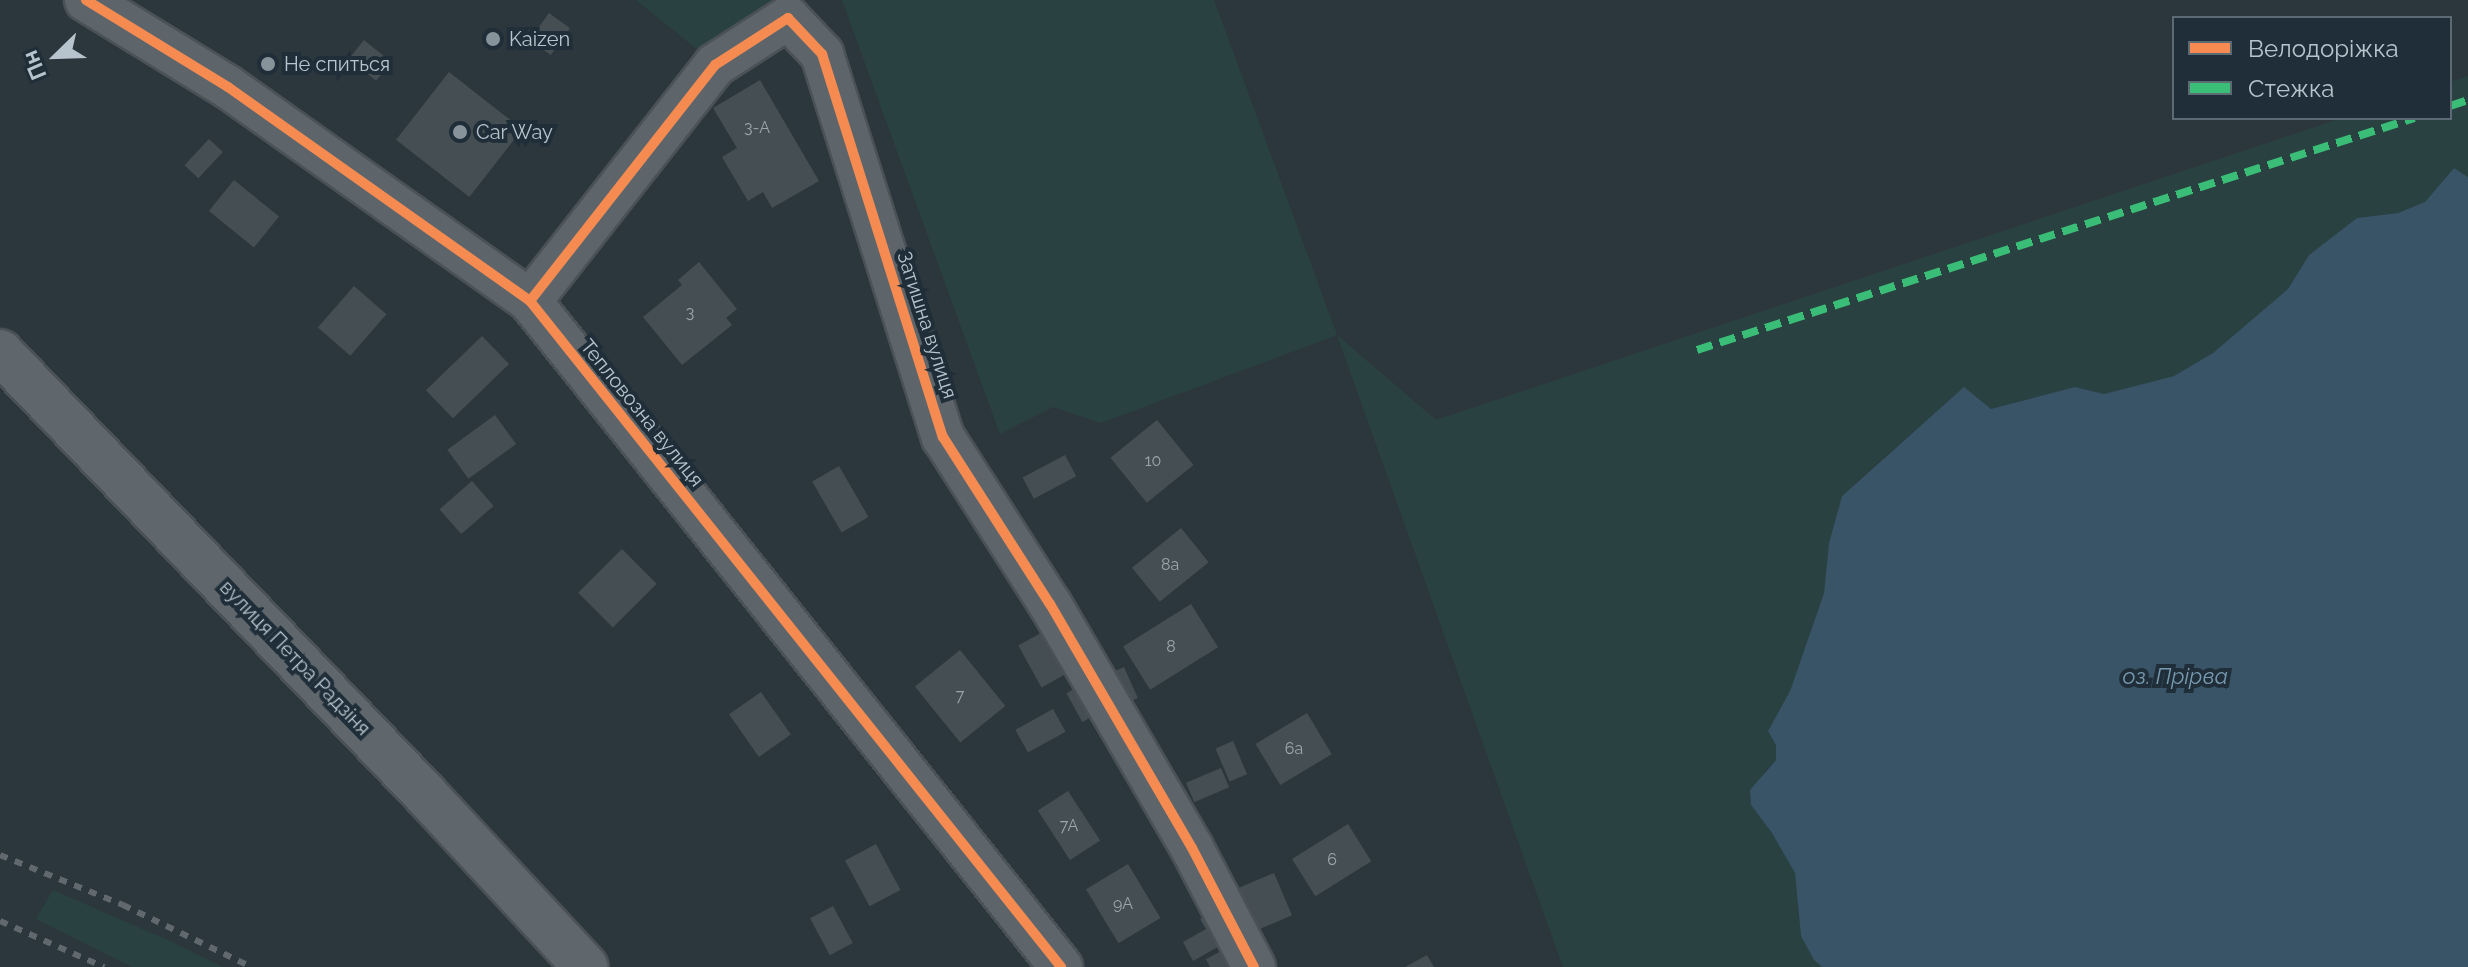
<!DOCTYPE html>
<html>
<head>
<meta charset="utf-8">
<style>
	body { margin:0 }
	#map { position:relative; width:2468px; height:967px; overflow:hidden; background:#2c373d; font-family:Raleway,sans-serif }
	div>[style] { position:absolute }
	.green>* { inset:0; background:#294241 }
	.water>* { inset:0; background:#385466 }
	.building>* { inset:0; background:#454e52; transform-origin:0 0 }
	.roads { filter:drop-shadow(2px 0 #4b5257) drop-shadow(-2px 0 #4b5257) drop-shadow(0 2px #4b5257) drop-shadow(0 -2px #4b5257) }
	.minor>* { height:42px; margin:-21px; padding:0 21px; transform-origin:21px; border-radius:21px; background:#5d656a }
	.major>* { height:44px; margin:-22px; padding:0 22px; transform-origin:22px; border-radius:22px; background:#5f676c }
	.rail>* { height:6px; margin-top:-3px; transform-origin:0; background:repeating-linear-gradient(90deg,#61686e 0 8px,transparent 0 16px) }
	.quiet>* { height:8px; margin-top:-4px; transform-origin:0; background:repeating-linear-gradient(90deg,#3abd76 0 16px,transparent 0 24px) }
	.cycleway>* { height:10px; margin:-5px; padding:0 5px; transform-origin:5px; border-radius:5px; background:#f68b52 }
	.dots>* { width:22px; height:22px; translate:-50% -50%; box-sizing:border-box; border:4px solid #1f2e38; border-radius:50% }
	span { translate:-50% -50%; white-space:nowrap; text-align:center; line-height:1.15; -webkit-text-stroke:8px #1f2e38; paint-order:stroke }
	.number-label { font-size:16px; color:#9ba6ae }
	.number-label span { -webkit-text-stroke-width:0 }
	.poi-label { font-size:20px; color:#b8c4cd }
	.left { translate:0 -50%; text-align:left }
	.street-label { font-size:20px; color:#b8c4cd }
	.water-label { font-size:22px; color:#779ab0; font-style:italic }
	.legend { position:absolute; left:2172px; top:16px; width:280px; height:104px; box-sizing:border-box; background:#1f2e38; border:2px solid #5c6a74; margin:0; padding:10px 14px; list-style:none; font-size:24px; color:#b8c4cd }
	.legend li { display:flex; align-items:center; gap:16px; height:40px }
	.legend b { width:40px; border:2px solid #5c6a74 }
	.north { position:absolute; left:16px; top:16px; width:80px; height:80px; -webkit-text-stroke:6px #1f2e38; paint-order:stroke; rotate:247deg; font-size:22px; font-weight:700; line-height:32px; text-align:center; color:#b8c4cd }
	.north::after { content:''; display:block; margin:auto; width:28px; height:36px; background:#b8c4cd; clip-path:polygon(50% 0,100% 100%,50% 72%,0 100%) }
</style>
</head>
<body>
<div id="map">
	<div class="green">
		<div style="clip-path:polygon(636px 0,788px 0,699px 51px)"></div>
		<div style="clip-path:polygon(842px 0,1214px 0,1337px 335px,1436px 420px,2342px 118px,2450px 118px,2450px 82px,2468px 76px,2468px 177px,2454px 168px,2425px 202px,2398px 213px,2357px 218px,2309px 255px,2288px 289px,2213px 353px,2174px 376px,2104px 394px,2075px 387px,1991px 409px,1964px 388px,1882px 459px,1842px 496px,1829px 543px,1824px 593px,1790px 691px,1768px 731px,1776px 745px,1776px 760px,1764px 772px,1751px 805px,1772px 833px,1795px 873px,1801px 936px,1814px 960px,1822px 967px,1563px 967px,1337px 335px,1101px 423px,1053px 407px,1000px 434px)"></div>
		<div style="clip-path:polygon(53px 890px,170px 941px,223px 967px,132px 967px,36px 919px)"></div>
	</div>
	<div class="water">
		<div style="clip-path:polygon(2454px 168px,2468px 177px,2468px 967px,1822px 967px,1814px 960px,1801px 936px,1795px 873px,1772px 833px,1751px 805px,1750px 790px,1776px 760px,1776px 745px,1768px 731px,1790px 691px,1824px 593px,1829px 543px,1842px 496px,1964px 387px,1991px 409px,2075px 387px,2104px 394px,2174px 376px,2213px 353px,2288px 289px,2309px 255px,2357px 218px,2398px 213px,2425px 202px)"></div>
	</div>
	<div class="building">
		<div style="left:549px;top:13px;width:26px;height:33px;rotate:36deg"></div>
		<div style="left:364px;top:40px;width:35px;height:24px;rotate:39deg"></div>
		<div style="left:449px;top:72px;width:93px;height:86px;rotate:38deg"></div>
		<div style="clip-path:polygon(760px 80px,819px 181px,772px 208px,763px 192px,748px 201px,722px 157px,737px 148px,713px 108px)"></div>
		<div style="left:209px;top:139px;width:19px;height:36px;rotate:43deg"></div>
		<div style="left:234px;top:180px;width:58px;height:40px;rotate:39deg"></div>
		<div style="clip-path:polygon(699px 262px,737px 309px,726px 318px,732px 325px,682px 365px,643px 317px,682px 285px,678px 280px)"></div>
		<div style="left:354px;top:286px;width:43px;height:55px;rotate:41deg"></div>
		<div style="left:482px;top:336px;width:39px;height:78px;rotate:46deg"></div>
		<div style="left:495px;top:415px;width:36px;height:59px;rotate:54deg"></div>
		<div style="left:1157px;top:420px;width:58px;height:60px;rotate:51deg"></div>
		<div style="left:1065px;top:455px;width:24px;height:48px;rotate:62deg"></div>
		<div style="left:839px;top:466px;width:59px;height:31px;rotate:60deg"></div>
		<div style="left:472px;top:481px;width:33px;height:43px;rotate:49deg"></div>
		<div style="left:1181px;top:528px;width:44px;height:63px;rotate:51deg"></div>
		<div style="left:622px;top:549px;width:49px;height:62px;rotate:45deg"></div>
		<div style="left:1191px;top:604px;width:51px;height:80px;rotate:58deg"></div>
		<div style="left:1048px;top:629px;width:48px;height:34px;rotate:61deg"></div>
		<div style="left:960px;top:650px;width:72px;height:58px;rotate:51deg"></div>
		<div style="left:1124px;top:667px;width:34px;height:13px;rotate:66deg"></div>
		<div style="left:1083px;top:684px;width:33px;height:19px;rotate:61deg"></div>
		<div style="left:761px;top:692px;width:52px;height:39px;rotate:55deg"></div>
		<div style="left:1053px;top:709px;width:26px;height:43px;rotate:61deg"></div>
		<div style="left:1307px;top:713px;width:48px;height:60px;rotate:59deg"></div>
		<div style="left:1233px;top:741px;width:36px;height:19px;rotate:67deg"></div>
		<div style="left:1221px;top:768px;width:21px;height:38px;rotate:67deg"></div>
		<div style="left:1068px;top:791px;width:59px;height:36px;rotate:57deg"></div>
		<div style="left:1348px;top:824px;width:44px;height:66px;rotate:58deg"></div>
		<div style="left:876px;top:844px;width:52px;height:35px;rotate:62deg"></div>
		<div style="left:1128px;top:864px;width:63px;height:49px;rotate:59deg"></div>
		<div style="left:1274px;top:873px;width:46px;height:38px;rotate:67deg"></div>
		<div style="left:833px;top:906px;width:42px;height:26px;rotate:62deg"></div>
		<div style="clip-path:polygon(1216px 910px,1232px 939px,1193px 961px,1183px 942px,1206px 929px,1200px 919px)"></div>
		<div style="clip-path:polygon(1233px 945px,1244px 967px,1210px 967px,1206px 959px)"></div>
		<div style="clip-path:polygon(1427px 955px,1434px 967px,1405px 967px)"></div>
	</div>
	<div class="roads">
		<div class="minor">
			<div style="left:86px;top:0;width:167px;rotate:31.5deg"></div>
			<div style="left:228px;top:87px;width:370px;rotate:35.3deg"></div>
			<div style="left:530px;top:301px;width:852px;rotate:51.43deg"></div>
			<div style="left:530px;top:301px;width:300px;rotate:-51.9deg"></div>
			<div style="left:715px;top:65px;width:87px;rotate:-32.8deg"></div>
			<div style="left:788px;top:18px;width:50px;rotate:46.6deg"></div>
			<div style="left:822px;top:54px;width:402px;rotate:72.5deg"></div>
			<div style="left:943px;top:437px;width:198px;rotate:57.4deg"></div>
			<div style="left:1050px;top:604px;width:282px;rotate:59.8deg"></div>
			<div style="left:1192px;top:848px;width:134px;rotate:62.5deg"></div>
		</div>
		<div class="major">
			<div style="left:0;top:352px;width:613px;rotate:46.12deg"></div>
			<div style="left:425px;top:794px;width:236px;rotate:47.1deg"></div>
		</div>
	</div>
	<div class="rail">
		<div style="left:0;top:855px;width:133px;rotate:22.1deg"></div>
		<div style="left:123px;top:905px;width:142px;rotate:25.8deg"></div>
		<div style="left:0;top:921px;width:114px;rotate:23.9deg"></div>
	</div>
	<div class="quiet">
		<div style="left:2450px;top:106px;width:19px;rotate:-18deg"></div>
		<div style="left:1697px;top:350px;width:754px;rotate:-17.93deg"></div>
	</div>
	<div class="cycleway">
		<div style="left:86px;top:0;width:167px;rotate:31.5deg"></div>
		<div style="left:228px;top:87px;width:370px;rotate:35.3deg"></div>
		<div style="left:530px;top:301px;width:852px;rotate:51.43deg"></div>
		<div style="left:530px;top:301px;width:300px;rotate:-51.9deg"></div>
		<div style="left:715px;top:65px;width:87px;rotate:-32.8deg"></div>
		<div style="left:788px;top:18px;width:50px;rotate:46.6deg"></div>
		<div style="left:822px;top:54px;width:402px;rotate:72.5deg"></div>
		<div style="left:943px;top:437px;width:198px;rotate:57.4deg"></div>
		<div style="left:1050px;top:604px;width:282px;rotate:59.8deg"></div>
		<div style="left:1192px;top:848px;width:134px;rotate:62.5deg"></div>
	</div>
	<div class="dots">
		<div style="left:493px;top:39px;background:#87939b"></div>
		<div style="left:268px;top:64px;background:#87939b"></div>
		<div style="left:460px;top:132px;background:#87939b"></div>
	</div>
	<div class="number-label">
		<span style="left:757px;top:128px">3-А</span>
		<span style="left:690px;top:313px">3</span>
		<span style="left:1153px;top:461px">10</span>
		<span style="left:1170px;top:565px">8а</span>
		<span style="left:1171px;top:647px">8</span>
		<span style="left:960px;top:696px">7</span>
		<span style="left:1294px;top:749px">6а</span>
		<span style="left:1069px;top:826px">7А</span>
		<span style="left:1332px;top:860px">6</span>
		<span style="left:1123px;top:904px">9А</span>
	</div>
	<div class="poi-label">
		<span class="left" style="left:509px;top:39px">Kaizen</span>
		<span class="left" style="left:284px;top:64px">Не спиться</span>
		<span class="left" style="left:476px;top:132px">Car Way</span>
	</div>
	<div class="street-label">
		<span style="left:927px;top:325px;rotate:72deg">Затишна вулиця</span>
		<span style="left:642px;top:413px;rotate:51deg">Тепловозна вулиця</span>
		<span style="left:295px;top:658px;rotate:46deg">вулиця Петра Радзіня</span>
	</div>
	<div class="water-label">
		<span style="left:2175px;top:677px">оз. Прірва</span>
	</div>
	<ul class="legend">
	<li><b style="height:10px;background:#f68b52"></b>Велодоріжка</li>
	<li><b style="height:10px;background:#3abd76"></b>Стежка</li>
	</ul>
	<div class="north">Пн</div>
</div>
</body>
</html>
